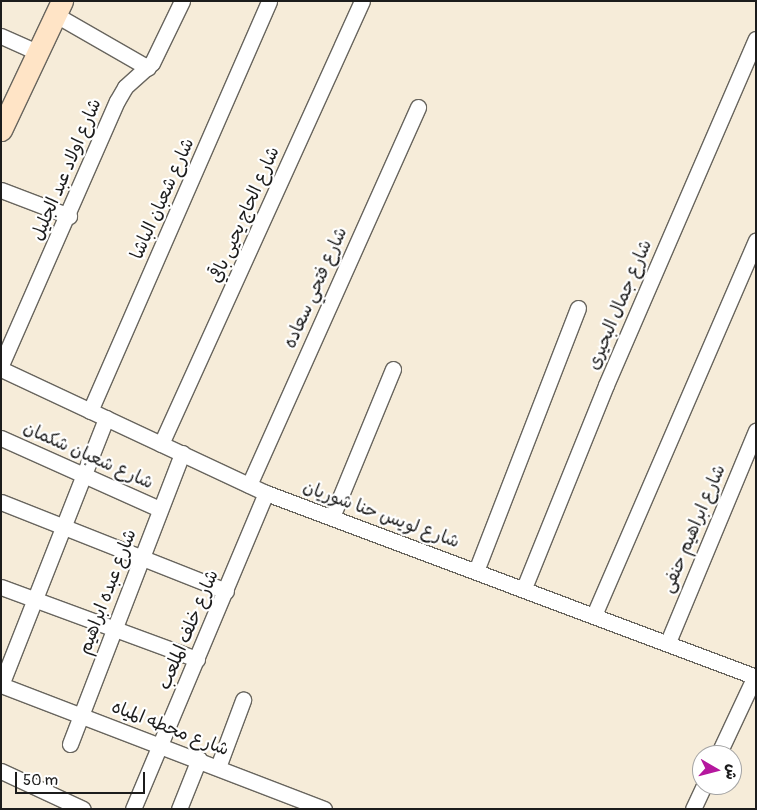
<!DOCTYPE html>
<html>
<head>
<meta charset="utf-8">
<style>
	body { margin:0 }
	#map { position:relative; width:757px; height:810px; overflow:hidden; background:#f6ecd9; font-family:Pangolin,"Playpen Sans Arabic",sans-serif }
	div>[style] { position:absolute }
	.roads { filter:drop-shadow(1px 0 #68655e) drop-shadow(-1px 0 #68655e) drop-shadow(0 1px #68655e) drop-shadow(0 -1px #68655e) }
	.minor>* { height:15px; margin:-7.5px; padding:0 7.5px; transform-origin:7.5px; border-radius:7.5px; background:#fff }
	.secondary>* { height:21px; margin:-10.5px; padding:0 10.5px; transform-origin:10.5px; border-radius:10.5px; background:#ffe4c6 }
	span { translate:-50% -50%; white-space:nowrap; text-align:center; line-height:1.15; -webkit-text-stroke:4.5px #fff; paint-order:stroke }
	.street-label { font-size:18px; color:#1c1c1c }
	.frame { position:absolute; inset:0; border:2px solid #1c1c1c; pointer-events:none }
	.north { position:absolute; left:692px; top:745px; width:50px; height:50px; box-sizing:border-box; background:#fff; border:1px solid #a4a4a4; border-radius:50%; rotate:98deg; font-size:14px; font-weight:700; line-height:20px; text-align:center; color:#1c1c1c }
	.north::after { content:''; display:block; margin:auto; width:18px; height:22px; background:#b5179e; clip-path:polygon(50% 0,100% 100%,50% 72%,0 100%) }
	.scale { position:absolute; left:15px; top:772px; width:130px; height:22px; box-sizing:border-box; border:2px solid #1c1c1c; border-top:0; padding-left:6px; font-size:15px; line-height:18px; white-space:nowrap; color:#1c1c1c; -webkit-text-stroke:4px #fff; paint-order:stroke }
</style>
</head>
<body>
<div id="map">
	<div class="roads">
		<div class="minor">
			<div style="left:56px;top:15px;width:106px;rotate:29.9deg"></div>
			<div style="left:1px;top:36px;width:39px;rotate:24deg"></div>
			<div style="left:1px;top:190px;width:73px;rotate:20.9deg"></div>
			<div style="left:1px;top:365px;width:288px;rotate:-66.3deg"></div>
			<div style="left:117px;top:101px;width:16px;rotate:-60deg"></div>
			<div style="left:125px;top:87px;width:36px;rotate:-42deg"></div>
			<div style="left:152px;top:63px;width:69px;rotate:-64.2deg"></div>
			<div style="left:1px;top:369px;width:293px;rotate:25.1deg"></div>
			<div style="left:266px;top:493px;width:523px;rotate:20.58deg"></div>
			<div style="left:90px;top:411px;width:447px;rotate:-66.4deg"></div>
			<div style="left:1px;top:438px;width:174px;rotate:24.1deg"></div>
			<div style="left:161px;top:444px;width:486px;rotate:-65.6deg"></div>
			<div style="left:249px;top:485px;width:414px;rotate:-65.9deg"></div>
			<div style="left:1px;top:502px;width:242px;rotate:21.6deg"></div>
			<div style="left:332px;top:517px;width:160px;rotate:-67.6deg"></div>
			<div style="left:476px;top:571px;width:282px;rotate:-68.8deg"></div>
			<div style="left:1px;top:587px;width:209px;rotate:20.2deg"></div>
			<div style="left:524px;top:588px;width:219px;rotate:-68deg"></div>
			<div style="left:606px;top:385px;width:377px;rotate:-66.6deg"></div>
			<div style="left:594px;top:615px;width:408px;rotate:-66.6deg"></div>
			<div style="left:668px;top:642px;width:229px;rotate:-67.4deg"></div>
			<div style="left:1px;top:685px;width:346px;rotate:21deg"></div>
			<div style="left:1px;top:685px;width:287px;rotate:-68.5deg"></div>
			<div style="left:70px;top:744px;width:312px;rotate:-68.9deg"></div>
			<div style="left:718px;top:755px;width:87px;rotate:-64.9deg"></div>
			<div style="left:218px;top:767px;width:72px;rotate:-69.5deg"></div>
			<div style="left:1px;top:771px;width:90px;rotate:24.9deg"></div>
			<div style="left:133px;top:809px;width:343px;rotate:-67.2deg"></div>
			<div style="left:179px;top:809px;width:54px;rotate:-68.2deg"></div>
			<div style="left:693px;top:809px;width:26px;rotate:-65deg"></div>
		</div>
		<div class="secondary">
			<div style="left:1px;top:130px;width:143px;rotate:-64.7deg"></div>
		</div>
	</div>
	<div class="street-label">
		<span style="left:67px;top:170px;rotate:-67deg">شارع اولاد عبد الجليل</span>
		<span style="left:163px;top:199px;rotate:-66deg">شارع شعبان الباشا</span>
		<span style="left:245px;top:215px;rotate:-66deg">شارع الحاج يحيى باقي</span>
		<span style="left:316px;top:288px;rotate:-66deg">شارع فتحي سعاده</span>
		<span style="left:620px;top:305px;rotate:-67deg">شارع جمال البحيرى</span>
		<span style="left:88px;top:456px;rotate:24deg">شارع شعبان شكمان</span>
		<span style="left:381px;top:515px;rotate:20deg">شارع لويس حنا شوريان</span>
		<span style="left:694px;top:529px;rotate:-67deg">شارع ابراهيم حنفى</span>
		<span style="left:108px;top:592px;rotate:-69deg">شارع عبده ابراهيم</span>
		<span style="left:189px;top:630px;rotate:-67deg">شارع خلف الملعب</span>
		<span style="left:170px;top:729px;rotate:21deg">شارع محطه المياه</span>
	</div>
	<div class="frame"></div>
	<div class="north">ش</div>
	<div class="scale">50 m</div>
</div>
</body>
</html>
